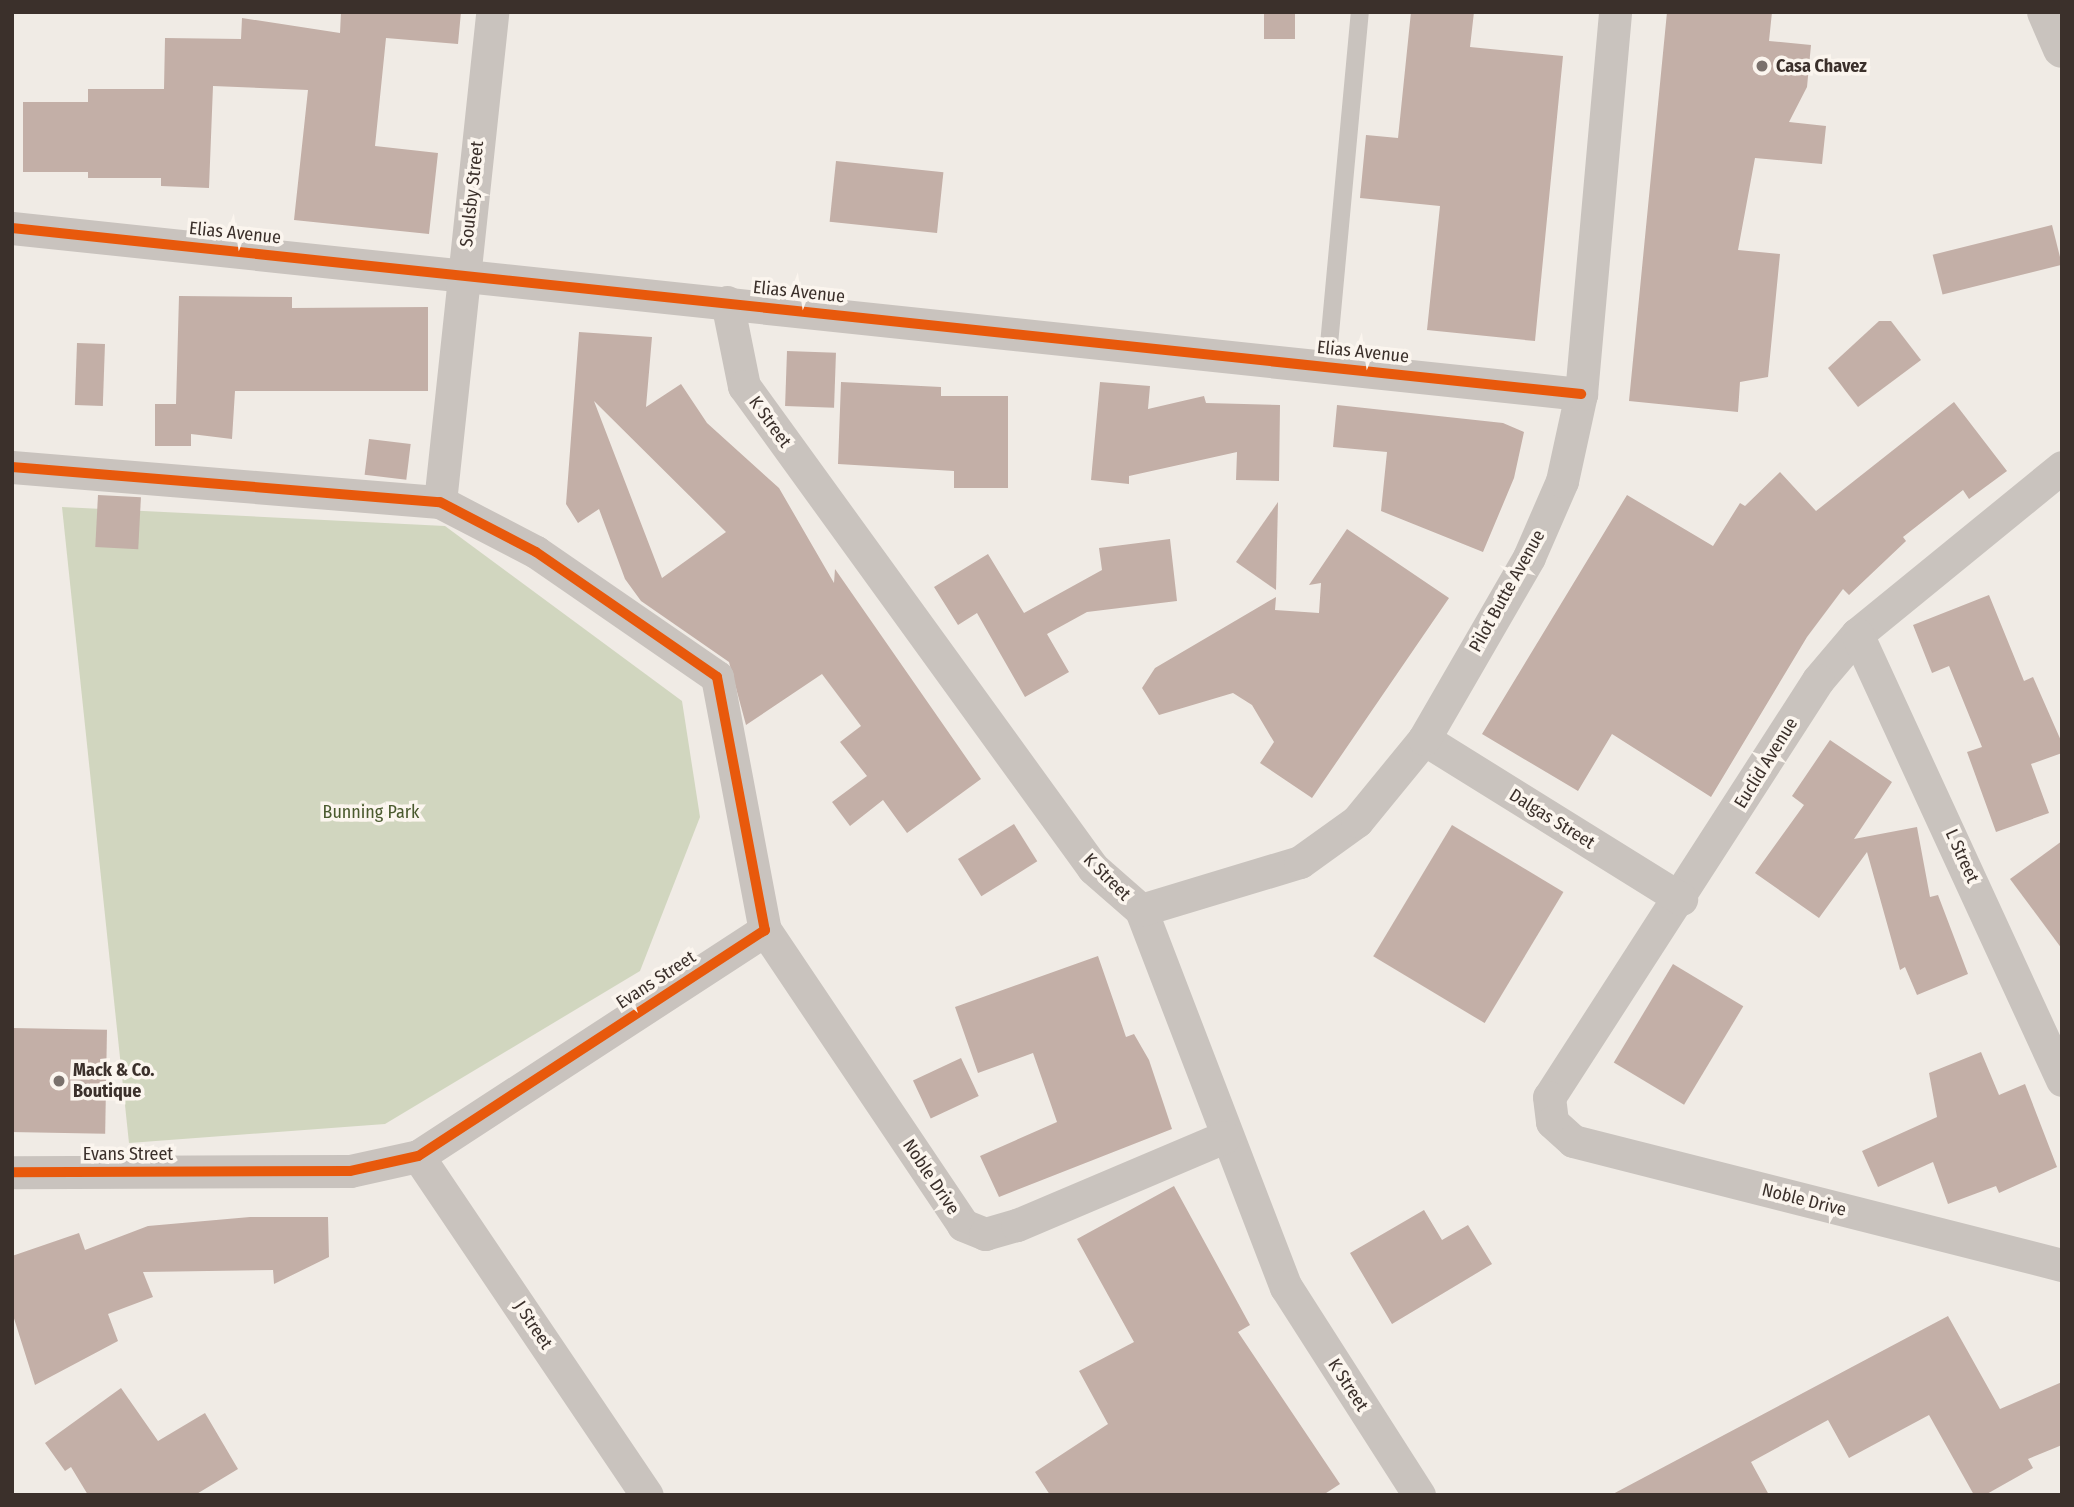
<!DOCTYPE html>
<html>
<head>
<meta charset="utf-8">
<style>
	body { margin:0 }
	#map { position:relative; width:2074px; height:1507px; overflow:hidden; background:#f0ebe5; font-family:"Fira Sans Condensed",sans-serif }
	div>[style] { position:absolute }
	.green>* { inset:0; background:#d1d6bf }
	.building>* { inset:0; background:#c3afa7; transform-origin:0 0 }
	.service>* { height:18px; margin:-9px; padding:0 9px; transform-origin:9px; border-radius:9px; background:#c9c3be }
	.minor>* { height:33px; margin:-16.5px; padding:0 16.5px; transform-origin:16.5px; border-radius:16.5px; background:#c9c3be }
	.tertiary>* { height:38px; margin:-19px; padding:0 19px; transform-origin:19px; border-radius:19px; background:#c9c3be }
	.cycleway>* { height:10px; margin:-5px; padding:0 5px; transform-origin:5px; border-radius:5px; background:#e8590c }
	.dots>* { width:19px; height:19px; translate:-50% -50%; box-sizing:border-box; border:4px solid #fbf5ee; border-radius:50% }
	span { translate:-50% -50%; white-space:nowrap; text-align:center; line-height:1.15; -webkit-text-stroke:7px #fbf5ee; paint-order:stroke }
	.poi-label { font-size:18px; color:#3b302b; font-weight:700 }
	.left { translate:0 -50%; text-align:left }
	.street-label { font-size:18px; color:#3b302b }
	.park-label { font-size:18px; color:#4a5a2e }
	.frame { position:absolute; inset:0; border:14px solid #3b302b; pointer-events:none }
</style>
</head>
<body>
<div id="map">
	<div class="green">
		<div style="clip-path:polygon(62px 507px,445px 526px,682px 701px,700px 817px,640px 971px,385px 1124px,129px 1143px)"></div>
	</div>
	<div class="building">
		<div style="clip-path:polygon(341px 12px,461px 12px,458px 44px,386px 38px,375px 146px,438px 153px,429px 234px,294px 220px,308px 90px,213px 86px,209px 188px,161px 186px,161px 178px,88px 178px,88px 172px,23px 172px,23px 102px,88px 102px,88px 89px,164px 89px,165px 38px,241px 39px,242px 18px,340px 33px)"></div>
		<div style="left:1264px;top:12px;width:31px;height:27px"></div>
		<div style="clip-path:polygon(1411px 12px,1474px 12px,1470px 47px,1563px 56px,1535px 341px,1427px 330px,1440px 206px,1360px 198px,1366px 135px,1398px 138px)"></div>
		<div style="clip-path:polygon(1667px 12px,1772px 12px,1769px 41px,1811px 45px,1807px 87px,1789px 122px,1826px 126px,1822px 164px,1755px 158px,1738px 250px,1780px 254px,1768px 377px,1740px 382px,1738px 412px,1629px 401px)"></div>
		<div style="left:836px;top:161px;width:108px;height:61px;rotate:6deg"></div>
		<div style="left:2052px;top:225px;width:41px;height:123px;rotate:76deg"></div>
		<div style="clip-path:polygon(179px 296px,292px 297px,292px 308px,428px 307px,428px 391px,235px 391px,232px 439px,191px 434px,191px 446px,155px 446px,155px 404px,176px 404px)"></div>
		<div style="clip-path:polygon(1879px 321px,1891px 321px,1921px 360px,1858px 407px,1828px 368px)"></div>
		<div style="clip-path:polygon(evenodd,579px 332px,652px 337px,646px 407px,681px 384px,707px 423px,779px 488px,834px 583px,835px 569px,981px 779px,907px 833px,883px 800px,850px 826px,832px 802px,867px 776px,840px 742px,861px 726px,822px 674px,746px 725px,729px 662px,641px 601px,625px 579px,599px 509px,578px 523px,566px 504px,579px 332px,594px 401px,726px 532px,662px 578px,594px 401px)"></div>
		<div style="left:77px;top:343px;width:28px;height:62px;rotate:2deg"></div>
		<div style="left:787px;top:351px;width:49px;height:55px;rotate:2deg"></div>
		<div style="clip-path:polygon(841px 382px,941px 387px,941px 396px,1008px 396px,1008px 488px,954px 488px,954px 471px,838px 464px)"></div>
		<div style="clip-path:polygon(1100px 382px,1150px 386px,1148px 409px,1204px 396px,1206px 403px,1280px 405px,1279px 481px,1236px 480px,1237px 452px,1129px 476px,1129px 484px,1091px 480px)"></div>
		<div style="clip-path:polygon(1954px 402px,2007px 471px,1969px 499px,1963px 490px,1903px 537px,1906px 541px,1849px 595px,1843px 589px,1807px 637px,1711px 797px,1612px 734px,1578px 791px,1482px 734px,1627px 495px,1713px 546px,1740px 503px,1745px 506px,1780px 472px,1816px 511px)"></div>
		<div style="clip-path:polygon(1337px 405px,1503px 423px,1524px 432px,1514px 478px,1483px 552px,1381px 511px,1387px 452px,1333px 447px)"></div>
		<div style="left:369px;top:439px;width:42px;height:36px;rotate:7deg"></div>
		<div style="left:98px;top:495px;width:43px;height:52px;rotate:3deg"></div>
		<div style="clip-path:polygon(1278px 502px,1276px 590px,1236px 562px)"></div>
		<div style="clip-path:polygon(1347px 529px,1449px 598px,1312px 798px,1260px 763px,1274px 742px,1252px 705px,1233px 693px,1159px 715px,1142px 688px,1155px 668px,1276px 597px,1275px 610px,1319px 613px,1321px 583px,1309px 585px)"></div>
		<div style="clip-path:polygon(1170px 539px,1177px 601px,1087px 612px,1047px 634px,1069px 672px,1025px 697px,977px 613px,958px 625px,934px 587px,988px 554px,1024px 613px,1102px 570px,1099px 548px)"></div>
		<div style="clip-path:polygon(1989px 595px,2024px 681px,2033px 677px,2062px 743px,2062px 753px,2031px 764px,2049px 813px,1996px 832px,1967px 752px,1982px 747px,1949px 666px,1932px 673px,1913px 625px)"></div>
		<div style="clip-path:polygon(1830px 740px,1892px 782px,1854px 839px,1917px 827px,1930px 897px,1938px 895px,1968px 974px,1917px 995px,1905px 967px,1900px 970px,1867px 852px,1819px 918px,1755px 873px,1804px 805px,1792px 796px)"></div>
		<div style="left:1014px;top:824px;width:44px;height:66px;rotate:58deg"></div>
		<div style="left:1452px;top:825px;width:130px;height:153px;rotate:31deg"></div>
		<div style="clip-path:polygon(2062px 841px,2062px 949px,2010px 879px)"></div>
		<div style="clip-path:polygon(1098px 956px,1126px 1037px,1134px 1034px,1149px 1060px,1172px 1129px,999px 1197px,980px 1156px,1057px 1122px,1033px 1053px,978px 1073px,955px 1007px)"></div>
		<div style="left:1673px;top:964px;width:82px;height:115px;rotate:31deg"></div>
		<div style="left:12px;top:1028px;width:95px;height:104px;rotate:1deg"></div>
		<div style="clip-path:polygon(1981px 1052px,1999px 1095px,2025px 1084px,2057px 1167px,1999px 1193px,1996px 1186px,1948px 1204px,1933px 1162px,1878px 1187px,1862px 1151px,1937px 1117px,1929px 1073px)"></div>
		<div style="left:961px;top:1058px;width:42px;height:53px;rotate:65deg"></div>
		<div style="clip-path:polygon(1174px 1186px,1250px 1325px,1238px 1332px,1340px 1484px,1323px 1495px,1050px 1495px,1035px 1472px,1108px 1424px,1079px 1371px,1134px 1342px,1077px 1239px)"></div>
		<div style="clip-path:polygon(1424px 1210px,1442px 1240px,1468px 1225px,1492px 1264px,1392px 1324px,1350px 1253px)"></div>
		<div style="clip-path:polygon(250px 1217px,328px 1217px,329px 1257px,274px 1284px,273px 1270px,143px 1272px,153px 1297px,108px 1314px,118px 1341px,35px 1385px,12px 1312px,12px 1256px,79px 1233px,85px 1250px,148px 1226px)"></div>
		<div style="clip-path:polygon(1948px 1316px,2000px 1409px,2062px 1382px,2062px 1445px,2028px 1459px,2033px 1468px,1985px 1495px,1974px 1495px,1929px 1415px,1849px 1458px,1828px 1420px,1751px 1462px,1769px 1495px,1611px 1495px)"></div>
		<div style="clip-path:polygon(121px 1388px,158px 1441px,205px 1413px,238px 1469px,195px 1495px,88px 1495px,71px 1467px,65px 1471px,45px 1443px)"></div>
	</div>
	<div class="service">
		<div style="left:1327px;top:366px;width:356px;rotate:-84.7deg"></div>
	</div>
	<div class="minor">
		<div style="left:12px;top:228px;width:1578px;rotate:6.04deg"></div>
		<div style="left:727px;top:302px;width:86px;rotate:78.6deg"></div>
		<div style="left:744px;top:386px;width:595px;rotate:54.09deg"></div>
		<div style="left:1093px;top:868px;width:64px;rotate:41.2deg"></div>
		<div style="left:1141px;top:910px;width:404px;rotate:69deg"></div>
		<div style="left:1286px;top:1287px;width:247px;rotate:57.4deg"></div>
		<div style="left:12px;top:467px;width:429px;rotate:4.7deg"></div>
		<div style="left:440px;top:502px;width:108px;rotate:27.5deg"></div>
		<div style="left:536px;top:552px;width:220px;rotate:34.6deg"></div>
		<div style="left:717px;top:677px;width:258px;rotate:79.3deg"></div>
		<div style="left:765px;top:930px;width:414px;rotate:146.9deg"></div>
		<div style="left:418px;top:1156px;width:70px;rotate:167.6deg"></div>
		<div style="left:350px;top:1171px;width:338px;rotate:179.8deg"></div>
		<div style="left:2062px;top:467px;width:264px;rotate:140.8deg"></div>
		<div style="left:1857px;top:634px;width:60px;rotate:130.3deg"></div>
		<div style="left:1818px;top:680px;width:496px;rotate:122.8deg"></div>
		<div style="left:1549px;top:1097px;width:25px;rotate:83deg"></div>
		<div style="left:1552px;top:1122px;width:28px;rotate:42deg"></div>
		<div style="left:1573px;top:1141px;width:504px;rotate:14.23deg"></div>
		<div style="left:440px;top:502px;width:493px;rotate:-83.9deg"></div>
		<div style="left:1857px;top:634px;width:491px;rotate:65.3deg"></div>
		<div style="left:1424px;top:739px;width:303px;rotate:31.9deg"></div>
		<div style="left:1141px;top:910px;width:166px;rotate:-16.8deg"></div>
		<div style="left:1300px;top:862px;width:70px;rotate:-35.7deg"></div>
		<div style="left:1357px;top:821px;width:106px;rotate:-50.7deg"></div>
		<div style="left:1424px;top:739px;width:210px;rotate:-60deg"></div>
		<div style="left:1529px;top:557px;width:83px;rotate:-66.5deg"></div>
		<div style="left:1562px;top:481px;width:89px;rotate:-77.7deg"></div>
		<div style="left:1581px;top:394px;width:384px;rotate:-84.9deg"></div>
		<div style="left:765px;top:930px;width:355px;rotate:56.1deg"></div>
		<div style="left:963px;top:1225px;width:24px;rotate:22deg"></div>
		<div style="left:985px;top:1234px;width:33px;rotate:-16deg"></div>
		<div style="left:1017px;top:1225px;width:225px;rotate:-23deg"></div>
		<div style="left:418px;top:1156px;width:409px;rotate:56deg"></div>
	</div>
	<div class="tertiary">
		<div style="left:2046px;top:12px;width:40px;rotate:66.6deg"></div>
	</div>
	<div class="cycleway">
		<div style="left:12px;top:228px;width:1578px;rotate:6.04deg"></div>
		<div style="left:12px;top:467px;width:429px;rotate:4.7deg"></div>
		<div style="left:440px;top:502px;width:108px;rotate:27.5deg"></div>
		<div style="left:536px;top:552px;width:220px;rotate:34.6deg"></div>
		<div style="left:717px;top:677px;width:258px;rotate:79.3deg"></div>
		<div style="left:765px;top:930px;width:414px;rotate:146.9deg"></div>
		<div style="left:418px;top:1156px;width:70px;rotate:167.6deg"></div>
		<div style="left:350px;top:1171px;width:338px;rotate:179.8deg"></div>
	</div>
	<div class="dots">
		<div style="left:1762px;top:66px;background:#7a716c"></div>
		<div style="left:59px;top:1081px;background:#7a716c"></div>
	</div>
	<div class="poi-label">
		<span class="left" style="left:1776px;top:66px">Casa Chavez</span>
		<span class="left" style="left:73px;top:1081px">Mack &amp; Co.<br>Boutique</span>
	</div>
	<div class="street-label">
		<span style="left:472px;top:194px;rotate:-84deg">Soulsby Street</span>
		<span style="left:235px;top:233px;rotate:6deg">Elias Avenue</span>
		<span style="left:799px;top:292px;rotate:6deg">Elias Avenue</span>
		<span style="left:1363px;top:352px;rotate:6deg">Elias Avenue</span>
		<span style="left:770px;top:422px;rotate:54deg">K Street</span>
		<span style="left:1507px;top:591px;rotate:-61deg">Pilot Butte Avenue</span>
		<span style="left:1766px;top:763px;rotate:-58deg">Euclid Avenue</span>
		<span style="left:1552px;top:819px;rotate:32deg">Dalgas Street</span>
		<span style="left:1962px;top:856px;rotate:66deg">L Street</span>
		<span style="left:1107px;top:877px;rotate:45deg">K Street</span>
		<span style="left:656px;top:980px;rotate:-33deg">Evans Street</span>
		<span style="left:128px;top:1154px">Evans Street</span>
		<span style="left:931px;top:1177px;rotate:56deg">Noble Drive</span>
		<span style="left:1804px;top:1200px;rotate:14deg">Noble Drive</span>
		<span style="left:533px;top:1325px;rotate:56deg">J Street</span>
		<span style="left:1348px;top:1385px;rotate:57deg">K Street</span>
	</div>
	<div class="park-label">
		<span style="left:371px;top:812px">Bunning Park</span>
	</div>
	<div class="frame"></div>
</div>
</body>
</html>
